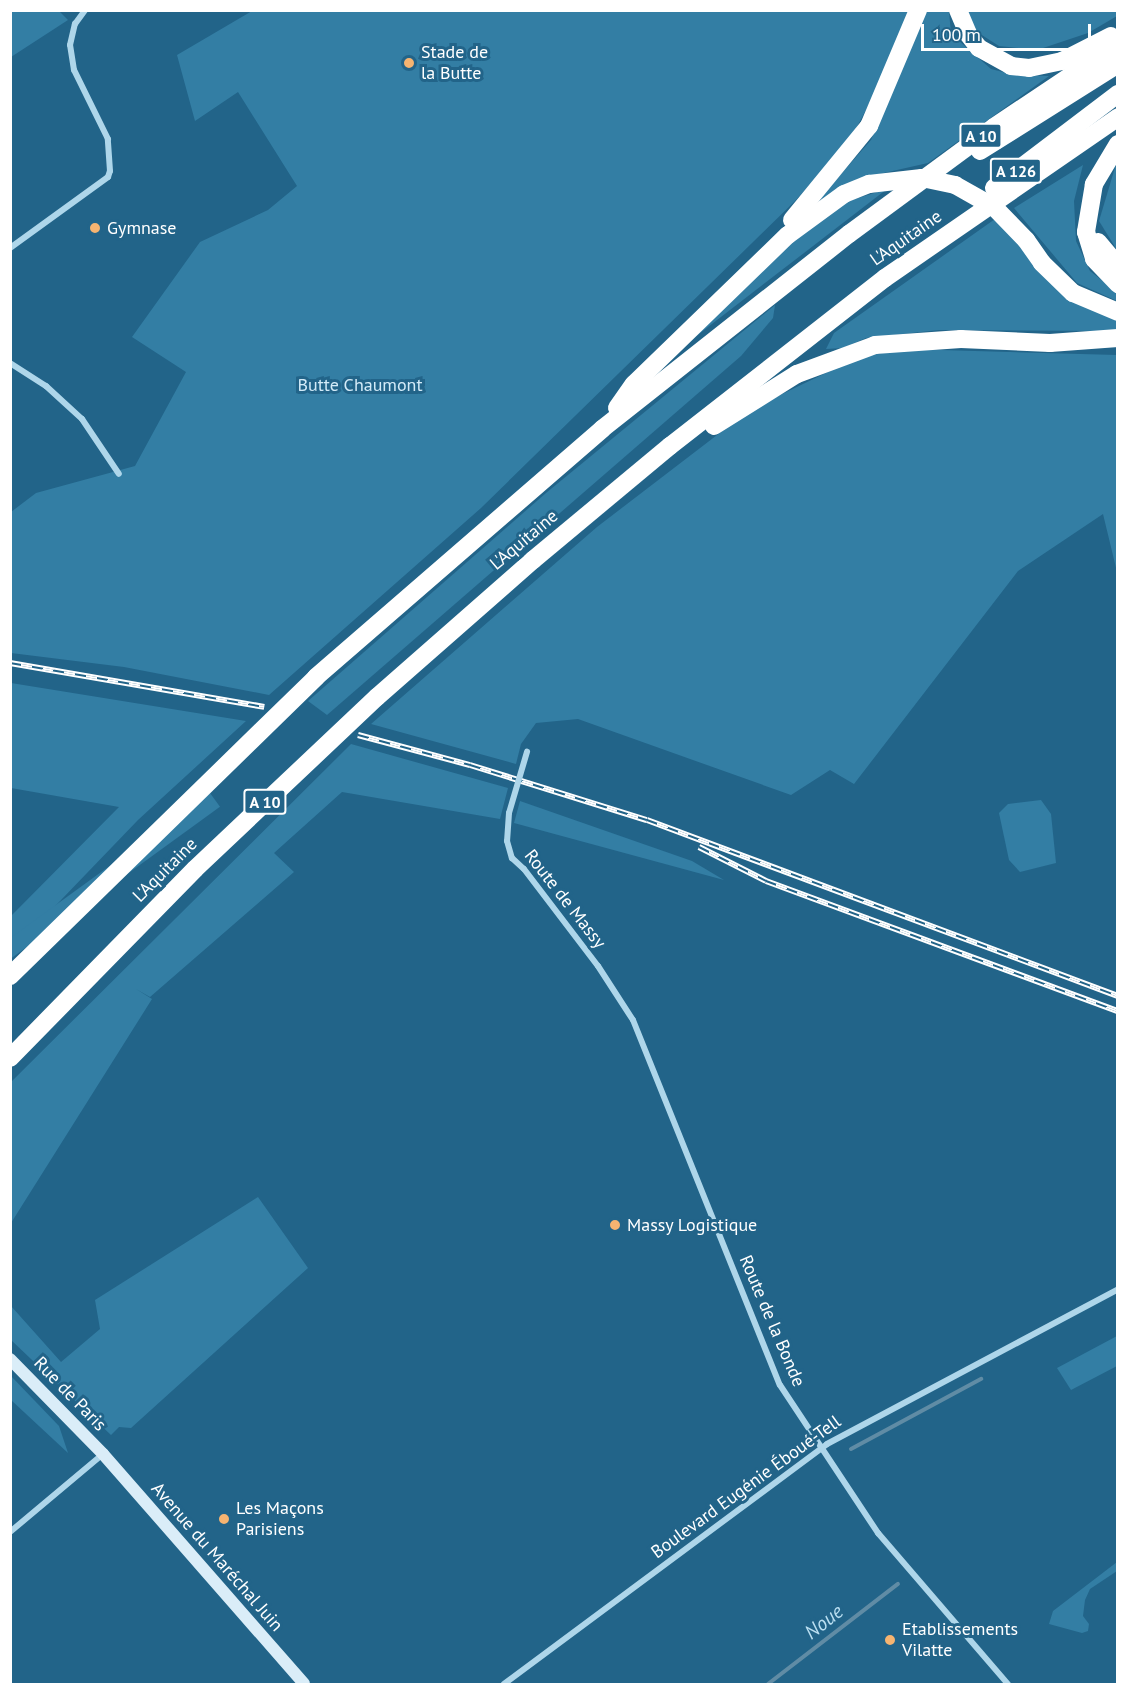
<!DOCTYPE html>
<html>
<head>
<meta charset="utf-8">
<style>
	body { margin:0 }
	#map { position:relative; width:1128px; height:1695px; overflow:hidden; background:#226489; font-family:"PT Sans",sans-serif }
	div>[style] { position:absolute }
	.green>* { inset:0; background:#337ea4; transform-origin:0 0 }
	.stream>* { height:4px; margin:-2px; padding:0 2px; transform-origin:2px; border-radius:2px; background:#608ca5 }
	.street>* { height:6px; margin:-3px; padding:0 3px; transform-origin:3px; border-radius:3px; background:#aed6ea }
	.secondary>* { height:12px; margin:-6px; padding:0 6px; transform-origin:6px; border-radius:6px; background:#daedf8 }
	.highway>* { height:18px; margin:-9px; padding:0 9px; transform-origin:9px; border-radius:9px; background:#fff }
	.rail>* { height:6px; margin-top:-3px; transform-origin:0; background:repeating-linear-gradient(90deg,#226489 0 11px,#fff 0 22px); box-sizing:border-box; border-block:2px solid #fff }
	.street-bridge>* { height:6px; margin:-3px; padding:0 3px; transform-origin:3px; border-radius:3px; background:#aed6ea }
	.highway-bridge>* { height:18px; margin:-9px; padding:0 9px; transform-origin:9px; border-radius:9px; background:#fff }
	.dots>* { width:16px; height:16px; translate:-50% -50%; box-sizing:border-box; border:3px solid #226489; border-radius:50% }
	span { translate:-50% -50%; white-space:nowrap; text-align:center; line-height:1.15; -webkit-text-stroke:6px #226489; paint-order:stroke }
	.shield-label span { padding:2px 4px; background:#226489; border:2px solid; border-radius:4px; -webkit-text-stroke-width:0 }
	.shield-label { font-size:16px; color:#fff; font-weight:700 }
	.poi-label { font-size:18px; color:#fff }
	.left { translate:0 -50%; text-align:left }
	.street-label { font-size:18px; color:#fff }
	.park-label { font-size:18px; color:#d3ebf8 }
	.water-label { font-size:20px; color:#badff1; font-style:italic }
	.frame { position:absolute; inset:0; border:12px solid #fff; pointer-events:none }
	.scale { position:absolute; left:921px; top:24px; width:170px; height:27px; box-sizing:border-box; border:3px solid #fff; border-top:0; padding-left:8px; font-size:18px; line-height:21px; white-space:nowrap; color:#fff; -webkit-text-stroke:4px #226489; paint-order:stroke }
</style>
</head>
<body>
<div id="map">
	<div class="green">
		<div style="clip-path:polygon(11px 10px,59px 11px,68px 20px,11px 57px)"></div>
		<div style="clip-path:polygon(252px 11px,911px 11px,876px 91px,850px 140px,795px 201px,481px 508px,269px 695px,124px 667px,11px 653px,11px 512px,36px 493px,135px 466px,186px 372px,132px 337px,200px 242px,268px 210px,297px 186px,238px 92px,195px 121px,177px 55px)"></div>
		<div style="clip-path:polygon(925px 11px,949px 11px,951px 34px,991px 69px,1015px 75px,1049px 76px,928px 163px,857px 179px,822px 201px,820px 198px,871px 140px)"></div>
		<div style="clip-path:polygon(966px 11px,1117px 11px,1117px 16px,1088px 33px,1037px 50px,999px 46px,963px 23px)"></div>
		<div style="clip-path:polygon(1117px 161px,1117px 250px,1099px 221px)"></div>
		<div style="clip-path:polygon(1083px 165px,1074px 201px,1076px 241px,1090px 271px,1117px 292px,1117px 301px,1077px 283px,1014px 208px)"></div>
		<div style="clip-path:polygon(887px 189px,695px 337px,766px 263px,842px 203px)"></div>
		<div style="clip-path:polygon(995px 219px,1117px 320px,1117px 331px,939px 330px,866px 338px,843px 348px,826px 349px,834px 333px)"></div>
		<div style="clip-path:polygon(775px 305px,773px 318px,741px 356px,327px 715px,308px 701px,546px 493px)"></div>
		<div style="clip-path:polygon(906px 349px,1117px 355px,1117px 572px,1103px 514px,1018px 571px,854px 784px,830px 770px,791px 795px,578px 719px,536px 723px,521px 744px,516px 764px,371px 724px,597px 527px,751px 409px,859px 357px)"></div>
		<div style="clip-path:polygon(11px 683px,246px 721px,138px 820px,11px 952px,11px 916px,119px 807px,11px 788px)"></div>
		<div style="clip-path:polygon(351px 744px,508px 788px,500px 819px,342px 792px,274px 853px,294px 872px,150px 997px,136px 989px,152px 999px,11px 1223px,11px 1082px)"></div>
		<div style="left:210px;top:793px;width:17px;height:285px;rotate:54deg"></div>
		<div style="clip-path:polygon(1041px 800px,1051px 814px,1056px 863px,1020px 872px,1009px 860px,999px 813px,1008px 804px)"></div>
		<div style="clip-path:polygon(520px 801px,692px 861px,724px 880px,514px 823px)"></div>
		<div style="clip-path:polygon(258px 1197px,308px 1268px,131px 1428px,119px 1427px,111px 1435px,11px 1340px,11px 1306px,61px 1362px,100px 1329px,95px 1300px)"></div>
		<div style="clip-path:polygon(1117px 1336px,1117px 1366px,1071px 1390px,1057px 1368px)"></div>
		<div style="clip-path:polygon(10px 1375px,59px 1426px,68px 1453px,11px 1400px)"></div>
		<div style="clip-path:polygon(1117px 1562px,1117px 1571px,1090px 1589px,1085px 1600px,1083px 1616px,1089px 1624px,1088px 1631px,1082px 1633px,1049px 1624px,1053px 1611px)"></div>
	</div>
	<div class="stream">
		<div style="left:851px;top:1449px;width:148px;rotate:-28.3deg"></div>
		<div style="left:768px;top:1684px;width:164px;rotate:-37.6deg"></div>
	</div>
	<div class="street">
		<div style="left:10px;top:248px;width:121px;rotate:-35.9deg"></div>
		<div style="left:108px;top:177px;width:6px;rotate:-72deg"></div>
		<div style="left:110px;top:171px;width:32px;rotate:-94deg"></div>
		<div style="left:108px;top:139px;width:77px;rotate:-116.2deg"></div>
		<div style="left:74px;top:70px;width:25px;rotate:-99deg"></div>
		<div style="left:70px;top:45px;width:22px;rotate:-77deg"></div>
		<div style="left:75px;top:24px;width:17px;rotate:-54deg"></div>
		<div style="left:10px;top:363px;width:43px;rotate:32.6deg"></div>
		<div style="left:46px;top:386px;width:49px;rotate:42.5deg"></div>
		<div style="left:82px;top:419px;width:66px;rotate:56.1deg"></div>
		<div style="left:509px;top:813px;width:28px;rotate:94deg"></div>
		<div style="left:507px;top:841px;width:18px;rotate:74deg"></div>
		<div style="left:512px;top:858px;width:16px;rotate:43deg"></div>
		<div style="left:524px;top:869px;width:122px;rotate:52.7deg"></div>
		<div style="left:598px;top:966px;width:64px;rotate:57.1deg"></div>
		<div style="left:633px;top:1020px;width:393px;rotate:68.1deg"></div>
		<div style="left:780px;top:1385px;width:178px;rotate:56.5deg"></div>
		<div style="left:878px;top:1533px;width:199px;rotate:49.3deg"></div>
		<div style="left:10px;top:1532px;width:121px;rotate:-40deg"></div>
		<div style="left:504px;top:1684px;width:402px;rotate:-36.6deg"></div>
		<div style="left:827px;top:1444px;width:330px;rotate:-28deg"></div>
	</div>
	<div class="secondary">
		<div style="left:10px;top:1359px;width:133px;rotate:45.6deg"></div>
		<div style="left:103px;top:1454px;width:305px;rotate:48.8deg"></div>
	</div>
	<div class="highway">
		<div style="left:958px;top:10px;width:26px;rotate:67deg"></div>
		<div style="left:968px;top:34px;width:18px;rotate:52deg"></div>
		<div style="left:979px;top:48px;width:37px;rotate:29deg"></div>
		<div style="left:1011px;top:66px;width:18px;rotate:6deg"></div>
		<div style="left:1029px;top:68px;width:34px;rotate:-12deg"></div>
		<div style="left:1062px;top:61px;width:55px;rotate:-27deg"></div>
		<div style="left:1118px;top:144px;width:47px;rotate:121deg"></div>
		<div style="left:1094px;top:184px;width:49px;rotate:99.5deg"></div>
		<div style="left:1086px;top:232px;width:28px;rotate:73deg"></div>
		<div style="left:1094px;top:259px;width:35px;rotate:46deg"></div>
		<div style="left:980px;top:151px;width:163px;rotate:-32.2deg"></div>
		<div style="left:994px;top:188px;width:156px;rotate:-37.2deg"></div>
		<div style="left:792px;top:220px;width:122px;rotate:-50.7deg"></div>
		<div style="left:869px;top:126px;width:126px;rotate:-67.1deg"></div>
		<div style="left:1026px;top:240px;width:28px;rotate:55deg"></div>
		<div style="left:1042px;top:263px;width:43px;rotate:44.1deg"></div>
		<div style="left:1073px;top:293px;width:49px;rotate:22.9deg"></div>
		<div style="left:1098px;top:242px;width:31px;rotate:50deg"></div>
		<div style="left:617px;top:408px;width:29px;rotate:-55deg"></div>
		<div style="left:634px;top:384px;width:214px;rotate:-44.1deg"></div>
		<div style="left:788px;top:235px;width:69px;rotate:-36.2deg"></div>
		<div style="left:844px;top:194px;width:27px;rotate:-22deg"></div>
		<div style="left:714px;top:426px;width:98px;rotate:-32.1deg"></div>
		<div style="left:797px;top:374px;width:83px;rotate:-20.4deg"></div>
		<div style="left:875px;top:345px;width:86px;rotate:-4deg"></div>
		<div style="left:961px;top:339px;width:89px;rotate:2.6deg"></div>
		<div style="left:1050px;top:343px;width:68px;rotate:-4.2deg"></div>
		<div style="left:10px;top:976px;width:428px;rotate:-44.3deg"></div>
		<div style="left:316px;top:677px;width:379px;rotate:-40.9deg"></div>
		<div style="left:602px;top:429px;width:315px;rotate:-38.3deg"></div>
		<div style="left:849px;top:234px;width:180px;rotate:-36.4deg"></div>
		<div style="left:994px;top:127px;width:149px;rotate:-33.8deg"></div>
		<div style="left:10px;top:1058px;width:264px;rotate:-45.6deg"></div>
		<div style="left:195px;top:869px;width:250px;rotate:-43.4deg"></div>
		<div style="left:377px;top:697px;width:208px;rotate:-41.3deg"></div>
		<div style="left:533px;top:560px;width:178px;rotate:-39.8deg"></div>
		<div style="left:670px;top:446px;width:273px;rotate:-38deg"></div>
		<div style="left:885px;top:278px;width:283px;rotate:-34.6deg"></div>
	</div>
	<div class="rail">
		<div style="left:10px;top:663px;width:258px;rotate:9.8deg"></div>
		<div style="left:358px;top:735px;width:116px;rotate:15deg"></div>
		<div style="left:470px;top:765px;width:185px;rotate:17.3deg"></div>
		<div style="left:647px;top:820px;width:503px;rotate:20.49deg"></div>
		<div style="left:699px;top:847px;width:75px;rotate:26.9deg"></div>
		<div style="left:766px;top:881px;width:375px;rotate:20.3deg"></div>
	</div>
	<div class="street-bridge">
		<div style="left:509px;top:813px;width:64px;rotate:-73.6deg"></div>
	</div>
	<div class="highway-bridge">
		<div style="left:869px;top:184px;width:53px;rotate:-6.5deg"></div>
		<div style="left:922px;top:178px;width:34px;rotate:12deg"></div>
		<div style="left:955px;top:185px;width:45px;rotate:29.4deg"></div>
		<div style="left:994px;top:207px;width:46px;rotate:45.9deg"></div>
	</div>
	<div class="dots">
		<div style="left:409px;top:63px;background:#f6b471"></div>
		<div style="left:95px;top:228px;background:#f6b471"></div>
		<div style="left:615px;top:1225px;background:#f6b471"></div>
		<div style="left:224px;top:1519px;background:#f6b471"></div>
		<div style="left:890px;top:1640px;background:#f6b471"></div>
	</div>
	<div class="shield-label">
		<span style="left:981px;top:136px">A 10</span>
		<span style="left:1016px;top:171px">A 126</span>
		<span style="left:265px;top:802px">A 10</span>
	</div>
	<div class="poi-label">
		<span class="left" style="left:421px;top:63px">Stade de<br>la Butte</span>
		<span class="left" style="left:107px;top:228px">Gymnase</span>
		<span class="left" style="left:627px;top:1225px">Massy Logistique</span>
		<span class="left" style="left:236px;top:1519px">Les Maçons<br>Parisiens</span>
		<span class="left" style="left:902px;top:1640px">Etablissements<br>Vilatte</span>
	</div>
	<div class="street-label">
		<span style="left:906px;top:238px;rotate:-35deg">L'Aquitaine</span>
		<span style="left:524px;top:540px;rotate:-40deg">L'Aquitaine</span>
		<span style="left:165px;top:870px;rotate:-45deg">L'Aquitaine</span>
		<span style="left:565px;top:899px;rotate:52deg">Route de Massy</span>
		<span style="left:772px;top:1321px;rotate:67deg">Route de la Bonde</span>
		<span style="left:70px;top:1394px;rotate:46deg">Rue de Paris</span>
		<span style="left:746px;top:1487px;rotate:-36deg">Boulevard Eugénie Éboué-Tell</span>
		<span style="left:217px;top:1557px;rotate:49deg">Avenue du Maréchal Juin</span>
	</div>
	<div class="park-label">
		<span style="left:360px;top:385px">Butte Chaumont</span>
	</div>
	<div class="water-label">
		<span style="left:824px;top:1622px;rotate:-38deg">Noue</span>
	</div>
	<div class="frame"></div>
	<div class="scale">100 m</div>
</div>
</body>
</html>
